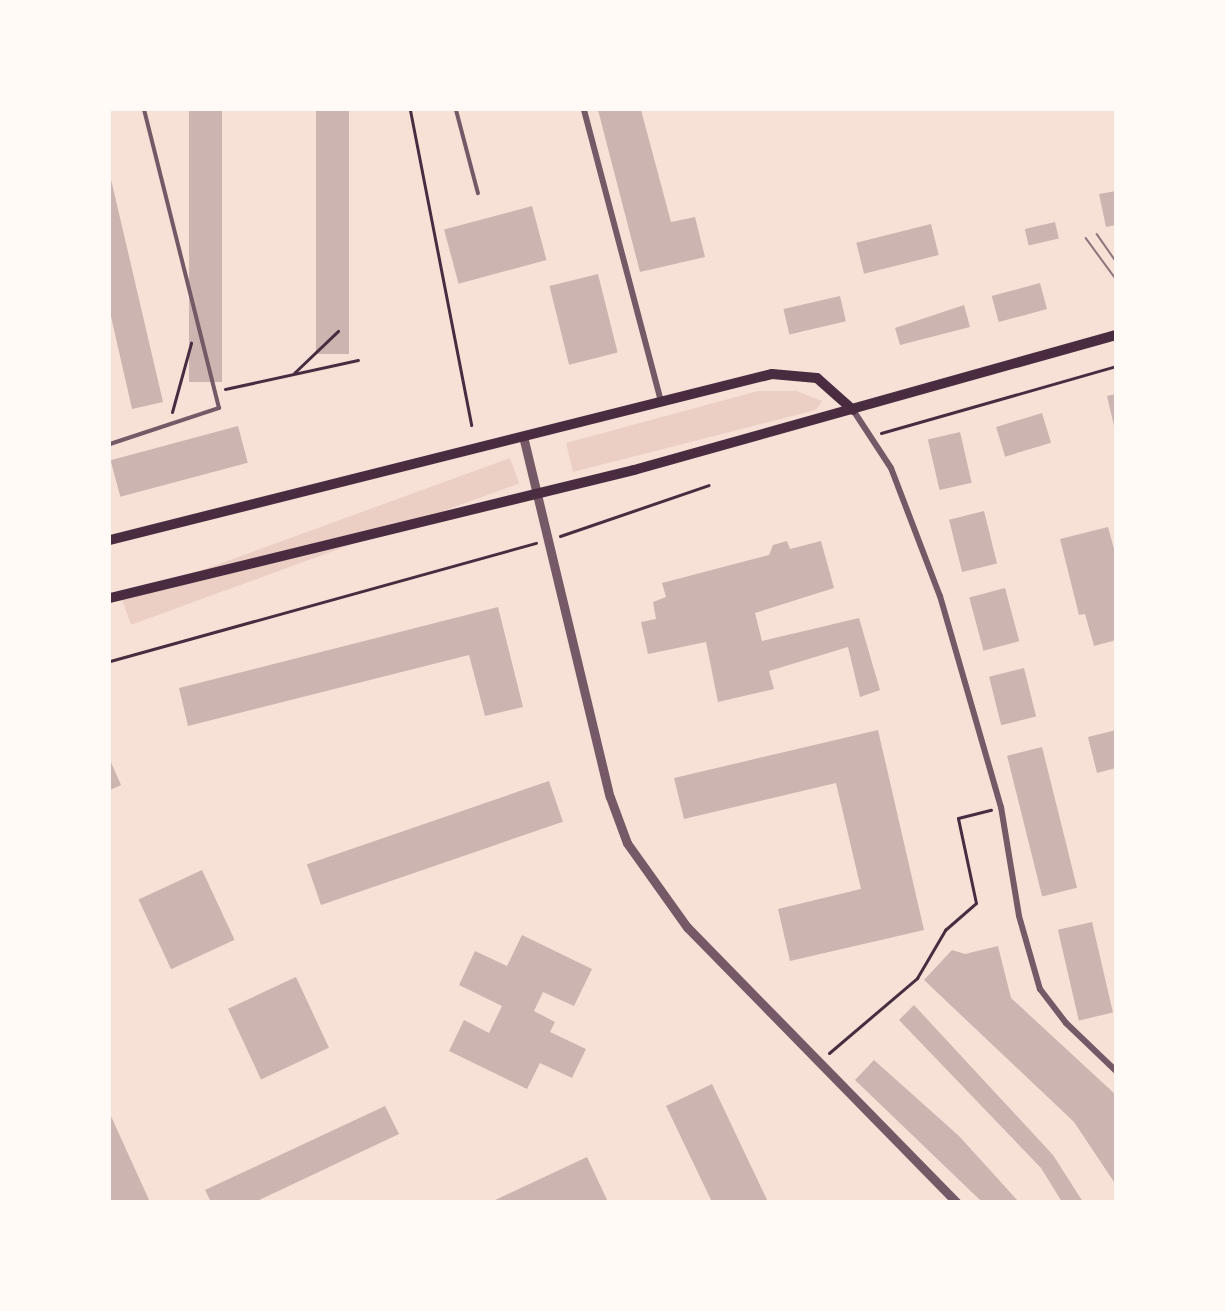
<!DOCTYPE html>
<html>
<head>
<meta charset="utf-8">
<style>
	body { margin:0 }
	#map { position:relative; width:1225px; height:1311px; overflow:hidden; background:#f7e1d7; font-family:Lato,sans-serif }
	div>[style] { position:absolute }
	.green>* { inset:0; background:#ebcfc5; transform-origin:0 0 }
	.building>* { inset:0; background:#ccb4b1; transform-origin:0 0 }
	.path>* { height:3px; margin:-1.5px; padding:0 1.5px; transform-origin:1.5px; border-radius:1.5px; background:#4a2c40 }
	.service>* { height:4px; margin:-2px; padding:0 2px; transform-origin:2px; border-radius:2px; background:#755966 }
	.minor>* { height:6px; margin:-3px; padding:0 3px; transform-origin:3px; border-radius:3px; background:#755966 }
	.tertiary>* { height:9px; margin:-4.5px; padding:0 4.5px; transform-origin:4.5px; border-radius:4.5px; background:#755966 }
	.secondary>* { height:10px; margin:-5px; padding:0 5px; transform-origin:5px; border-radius:5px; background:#4a2c40 }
	.tram>* { height:1.5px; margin:-0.75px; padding:0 0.75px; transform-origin:0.75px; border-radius:0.75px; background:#8f747c }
	span { translate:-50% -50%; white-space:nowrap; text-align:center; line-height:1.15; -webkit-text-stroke:6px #fffaf5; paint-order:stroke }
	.frame { position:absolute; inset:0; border:111px solid #fffaf5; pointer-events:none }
</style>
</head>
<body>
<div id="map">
	<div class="green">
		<div style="clip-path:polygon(758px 391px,797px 391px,822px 401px,816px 410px,573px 472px,566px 443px)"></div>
		<div style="left:510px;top:458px;width:27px;height:413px;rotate:70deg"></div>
	</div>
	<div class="building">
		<div style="left:189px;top:110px;width:33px;height:272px"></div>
		<div style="left:316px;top:110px;width:33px;height:244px"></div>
		<div style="clip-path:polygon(598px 110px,641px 110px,671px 222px,695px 217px,705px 257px,640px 272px)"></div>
		<div style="clip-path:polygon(110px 175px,163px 402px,132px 409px,110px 312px)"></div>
		<div style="clip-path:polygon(1116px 191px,1116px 225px,1106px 227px,1099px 194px)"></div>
		<div style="left:532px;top:206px;width:56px;height:91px;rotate:75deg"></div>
		<div style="left:1055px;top:222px;width:17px;height:31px;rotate:77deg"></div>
		<div style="left:931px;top:224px;width:32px;height:77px;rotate:76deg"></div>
		<div style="left:598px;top:274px;width:81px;height:50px;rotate:76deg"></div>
		<div style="left:1040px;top:283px;width:27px;height:50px;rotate:75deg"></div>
		<div style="left:840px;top:296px;width:26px;height:58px;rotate:77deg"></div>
		<div style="clip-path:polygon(964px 305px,970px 327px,900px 345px,895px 328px)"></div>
		<div style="clip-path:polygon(1116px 394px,1116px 430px,1115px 430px,1107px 396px)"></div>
		<div style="left:1042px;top:413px;width:31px;height:48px;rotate:73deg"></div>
		<div style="left:238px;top:426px;width:38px;height:132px;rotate:75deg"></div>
		<div style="left:960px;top:432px;width:52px;height:33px;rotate:77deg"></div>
		<div style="left:984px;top:511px;width:54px;height:36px;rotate:76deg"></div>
		<div style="clip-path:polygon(1108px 527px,1116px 556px,1116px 640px,1094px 646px,1085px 614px,1079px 615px,1060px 539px)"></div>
		<div style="clip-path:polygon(787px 541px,790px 549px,821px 541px,834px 588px,755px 613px,762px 641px,859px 618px,880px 690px,860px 697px,848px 647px,769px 671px,774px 689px,718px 702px,706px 642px,648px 654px,641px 622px,656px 619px,653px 602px,666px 597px,662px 583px,769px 555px,773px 545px)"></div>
		<div style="left:1005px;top:588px;width:55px;height:37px;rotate:75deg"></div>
		<div style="clip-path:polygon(498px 607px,523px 707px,485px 716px,469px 655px,188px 726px,179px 688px)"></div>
		<div style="left:1024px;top:668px;width:50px;height:36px;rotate:76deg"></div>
		<div style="clip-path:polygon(878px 730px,924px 930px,790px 961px,778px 909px,861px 889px,836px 783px,684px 819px,674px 778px)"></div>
		<div style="clip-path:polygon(1116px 730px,1116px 768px,1097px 773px,1088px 737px)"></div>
		<div style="left:1042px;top:747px;width:145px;height:36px;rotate:76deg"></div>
		<div style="clip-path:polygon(110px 760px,121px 785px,110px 790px)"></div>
		<div style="left:549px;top:781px;width:43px;height:256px;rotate:71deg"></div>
		<div style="left:202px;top:870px;width:77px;height:70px;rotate:65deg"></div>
		<div style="left:1092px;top:922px;width:93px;height:35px;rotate:77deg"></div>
		<div style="clip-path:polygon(522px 935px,592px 969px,574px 1006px,543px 992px,534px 1011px,555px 1022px,550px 1032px,586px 1049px,572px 1078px,540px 1063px,527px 1089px,449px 1051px,464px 1020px,489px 1033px,502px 1006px,459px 985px,475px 951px,507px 966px)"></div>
		<div style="clip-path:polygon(998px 946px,1011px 998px,1116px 1095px,1116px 1185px,1074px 1122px,924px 980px,952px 950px,965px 954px)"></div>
		<div style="left:296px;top:977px;width:78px;height:75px;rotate:65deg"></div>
		<div style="clip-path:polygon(914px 1005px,1053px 1155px,1083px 1202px,1062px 1202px,1041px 1168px,899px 1020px)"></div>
		<div style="clip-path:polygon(874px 1060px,959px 1136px,1019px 1202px,982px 1202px,855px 1080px)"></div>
		<div style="clip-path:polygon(712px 1084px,768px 1202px,712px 1202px,666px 1106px)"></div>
		<div style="clip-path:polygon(385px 1106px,399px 1134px,255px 1202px,211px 1202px,205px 1190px)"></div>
		<div style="clip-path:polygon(110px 1114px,150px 1202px,110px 1202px)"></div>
		<div style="clip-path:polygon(587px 1157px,608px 1202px,491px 1202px)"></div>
	</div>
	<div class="path">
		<div style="left:410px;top:110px;width:321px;rotate:79deg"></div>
		<div style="left:294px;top:373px;width:61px;rotate:-43.7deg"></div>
		<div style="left:225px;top:389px;width:136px;rotate:-12.3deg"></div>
		<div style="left:172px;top:412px;width:72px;rotate:-74.6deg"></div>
		<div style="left:881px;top:433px;width:244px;rotate:-15.9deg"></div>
		<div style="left:560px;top:536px;width:157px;rotate:-18.9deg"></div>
		<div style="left:110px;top:661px;width:442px;rotate:-15.5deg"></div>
		<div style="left:829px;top:1053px;width:116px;rotate:-40.4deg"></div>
		<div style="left:917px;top:978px;width:56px;rotate:-59.7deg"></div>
		<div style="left:945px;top:930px;width:41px;rotate:-41.1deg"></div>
		<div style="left:976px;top:903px;width:87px;rotate:-102deg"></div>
		<div style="left:958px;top:818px;width:34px;rotate:-14deg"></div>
	</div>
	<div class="service">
		<div style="left:456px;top:110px;width:86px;rotate:75.2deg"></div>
		<div style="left:110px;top:444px;width:115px;rotate:-18.3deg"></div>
		<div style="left:219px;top:408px;width:307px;rotate:-104.1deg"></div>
	</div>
	<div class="minor">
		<div style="left:584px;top:110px;width:301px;rotate:75.2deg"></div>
		<div style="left:853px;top:410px;width:69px;rotate:56.8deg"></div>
		<div style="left:891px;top:468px;width:137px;rotate:69.1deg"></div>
		<div style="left:940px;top:596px;width:220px;rotate:73.9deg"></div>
		<div style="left:1001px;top:807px;width:110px;rotate:80.6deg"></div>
		<div style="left:1019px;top:916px;width:76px;rotate:74deg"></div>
		<div style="left:1040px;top:989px;width:43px;rotate:52.6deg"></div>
		<div style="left:1066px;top:1023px;width:69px;rotate:43.8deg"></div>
	</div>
	<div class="tertiary">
		<div style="left:523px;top:436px;width:371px;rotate:76.5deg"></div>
		<div style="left:610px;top:797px;width:49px;rotate:69.7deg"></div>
		<div style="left:627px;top:843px;width:103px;rotate:54.5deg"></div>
		<div style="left:687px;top:927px;width:385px;rotate:45.6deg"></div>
	</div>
	<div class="secondary">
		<div style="left:110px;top:540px;width:682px;rotate:-14.08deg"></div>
		<div style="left:772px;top:374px;width:45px;rotate:5.1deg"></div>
		<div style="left:817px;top:378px;width:48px;rotate:41.6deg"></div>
		<div style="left:110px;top:598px;width:539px;rotate:-13.73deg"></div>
		<div style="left:634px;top:470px;width:501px;rotate:-15.65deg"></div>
	</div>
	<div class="tram">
		<div style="left:1097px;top:234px;width:33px;rotate:55deg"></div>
		<div style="left:1086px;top:238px;width:51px;rotate:53.8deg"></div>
	</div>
	<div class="frame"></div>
</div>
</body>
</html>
